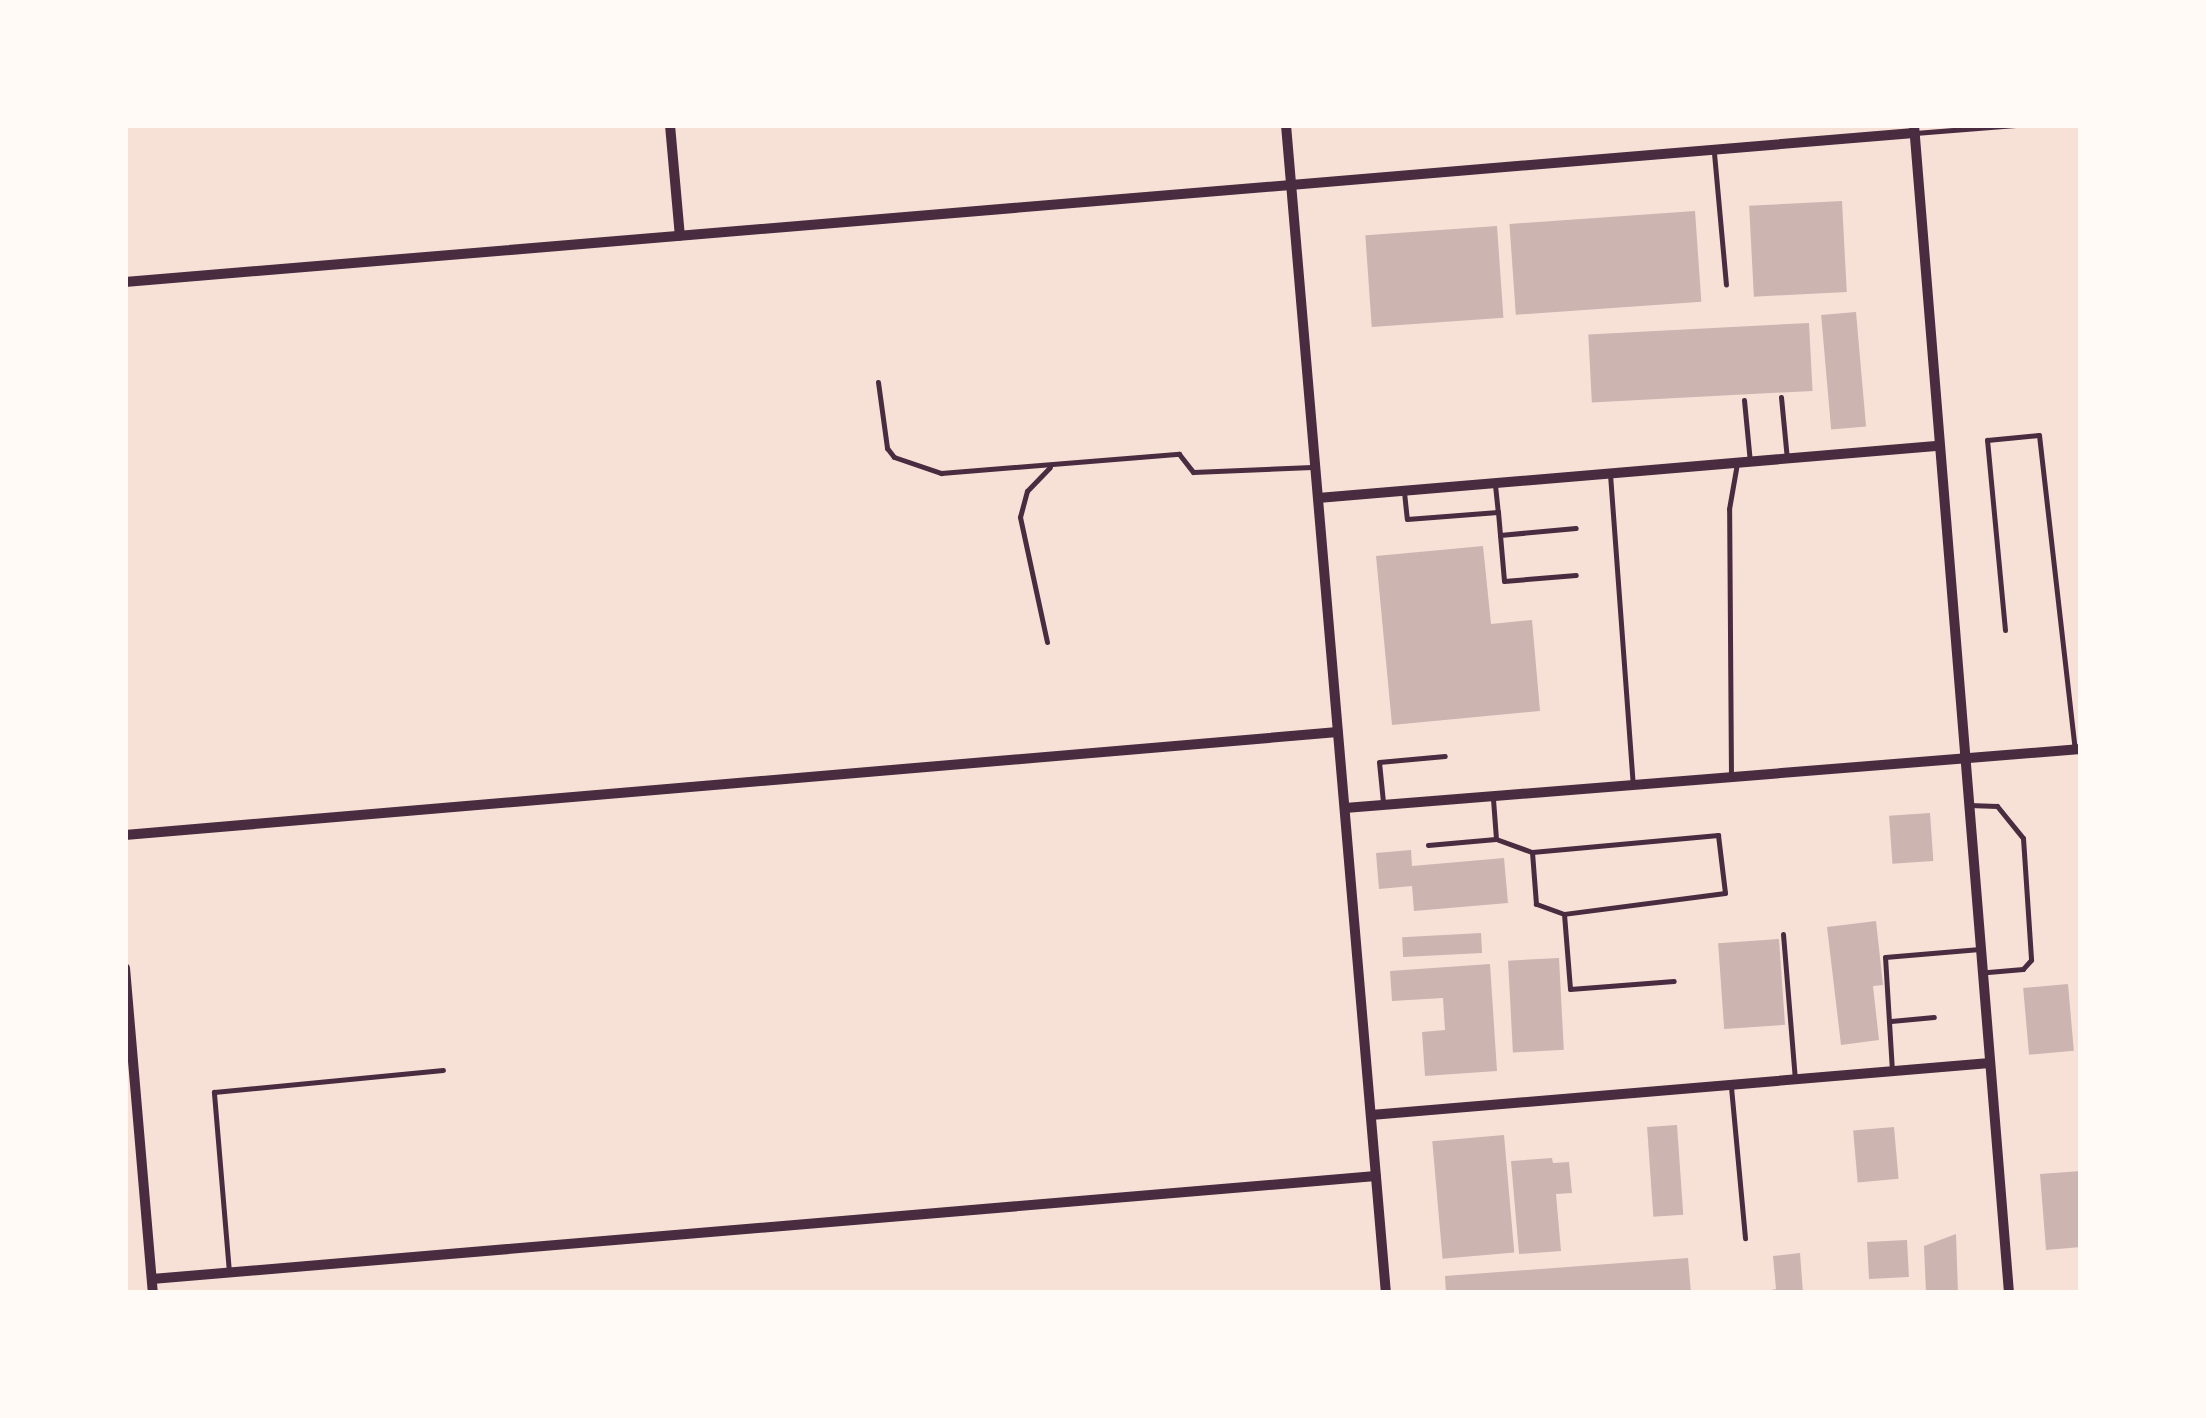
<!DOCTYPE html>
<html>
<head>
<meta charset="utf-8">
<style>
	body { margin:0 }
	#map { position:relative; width:2206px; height:1418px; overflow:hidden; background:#f7e1d7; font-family:Cabin,sans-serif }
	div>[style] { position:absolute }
	.building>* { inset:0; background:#ccb4b1; transform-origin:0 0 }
	.service>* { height:5px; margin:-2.5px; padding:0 2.5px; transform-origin:2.5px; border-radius:2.5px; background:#4a2c40 }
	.minor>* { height:10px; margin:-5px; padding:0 5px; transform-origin:5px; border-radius:5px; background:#4a2c40 }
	span { translate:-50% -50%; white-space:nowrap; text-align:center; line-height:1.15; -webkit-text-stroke:8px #fffaf5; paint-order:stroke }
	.frame { position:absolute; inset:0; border:128px solid #fffaf5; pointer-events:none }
</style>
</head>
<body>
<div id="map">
	<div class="building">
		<div style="left:1842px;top:201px;width:91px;height:93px;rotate:87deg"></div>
		<div style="left:1695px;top:211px;width:91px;height:186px;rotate:86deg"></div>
		<div style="left:1497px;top:226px;width:92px;height:132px;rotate:86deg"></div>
		<div style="left:1856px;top:312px;width:115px;height:35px;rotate:85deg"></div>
		<div style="left:1809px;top:323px;width:68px;height:221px;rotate:87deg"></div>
		<div style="clip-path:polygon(1483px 546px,1491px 624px,1532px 620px,1540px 711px,1392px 725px,1376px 556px)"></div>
		<div style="left:1930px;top:813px;width:48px;height:41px;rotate:86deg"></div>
		<div style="clip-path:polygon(1411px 850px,1412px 866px,1504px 858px,1508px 903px,1414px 911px,1412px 886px,1379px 889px,1376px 853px)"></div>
		<div style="clip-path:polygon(1876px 921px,1883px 985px,1873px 986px,1879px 1040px,1841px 1045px,1827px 927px)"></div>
		<div style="left:1481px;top:933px;width:20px;height:79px;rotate:87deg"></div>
		<div style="left:1779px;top:939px;width:86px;height:61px;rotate:86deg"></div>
		<div style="left:1559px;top:958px;width:92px;height:51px;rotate:87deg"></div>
		<div style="clip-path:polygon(1490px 964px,1497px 1071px,1425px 1076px,1422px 1032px,1445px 1030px,1443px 998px,1392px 1001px,1390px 971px)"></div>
		<div style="left:2068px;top:984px;width:67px;height:45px;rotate:85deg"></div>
		<div style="left:1677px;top:1125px;width:90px;height:30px;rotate:86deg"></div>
		<div style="left:1894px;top:1127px;width:52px;height:41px;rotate:85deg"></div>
		<div style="left:1504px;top:1135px;width:118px;height:72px;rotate:85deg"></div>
		<div style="clip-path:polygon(1552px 1158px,1553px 1163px,1569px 1162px,1572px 1193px,1556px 1194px,1561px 1251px,1519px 1254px,1511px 1161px)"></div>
		<div style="clip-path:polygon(2081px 1171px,2081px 1247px,2046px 1250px,2040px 1174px)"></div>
		<div style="clip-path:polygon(1956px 1234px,1958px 1293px,1926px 1293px,1924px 1246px)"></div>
		<div style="left:1907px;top:1240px;width:37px;height:40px;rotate:87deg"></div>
		<div style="clip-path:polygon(1800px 1253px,1803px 1293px,1757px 1293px,1776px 1289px,1773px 1256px)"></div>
		<div style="clip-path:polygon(1688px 1258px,1691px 1293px,1446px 1293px,1445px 1276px)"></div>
	</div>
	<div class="service">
		<div style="left:1915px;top:133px;width:101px;rotate:-4.5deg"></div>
		<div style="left:1714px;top:153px;width:132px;rotate:84.8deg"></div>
		<div style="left:878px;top:382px;width:67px;rotate:82.2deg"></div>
		<div style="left:887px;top:448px;width:11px;rotate:52deg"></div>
		<div style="left:894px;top:457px;width:50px;rotate:18.8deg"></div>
		<div style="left:941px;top:473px;width:239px;rotate:-4.6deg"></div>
		<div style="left:1179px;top:454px;width:23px;rotate:52deg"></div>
		<div style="left:1193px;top:472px;width:119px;rotate:-2.4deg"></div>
		<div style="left:1781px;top:397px;width:62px;rotate:84.5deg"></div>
		<div style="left:1744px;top:400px;width:62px;rotate:84.5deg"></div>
		<div style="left:1610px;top:474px;width:312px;rotate:85.8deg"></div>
		<div style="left:1495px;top:485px;width:27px;rotate:84deg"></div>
		<div style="left:1404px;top:492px;width:27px;rotate:84deg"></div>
		<div style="left:1407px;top:519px;width:91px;rotate:-4.4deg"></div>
		<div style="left:1498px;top:512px;width:23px;rotate:85deg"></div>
		<div style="left:1500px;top:535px;width:76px;rotate:-5.3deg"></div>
		<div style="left:1500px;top:535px;width:46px;rotate:85deg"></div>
		<div style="left:1504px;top:581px;width:72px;rotate:-4.8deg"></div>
		<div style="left:2005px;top:630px;width:191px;rotate:-95.4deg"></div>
		<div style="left:1987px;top:440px;width:52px;rotate:-5.5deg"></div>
		<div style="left:2039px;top:435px;width:317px;rotate:83.5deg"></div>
		<div style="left:1047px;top:642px;width:128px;rotate:-102.2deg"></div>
		<div style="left:1020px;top:517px;width:27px;rotate:-75deg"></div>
		<div style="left:1027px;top:491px;width:33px;rotate:-46deg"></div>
		<div style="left:1731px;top:777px;width:268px;rotate:-90.4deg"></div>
		<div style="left:1729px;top:509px;width:47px;rotate:-80.1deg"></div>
		<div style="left:1493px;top:799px;width:40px;rotate:85.7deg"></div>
		<div style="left:1496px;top:839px;width:38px;rotate:20deg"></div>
		<div style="left:1532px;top:852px;width:187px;rotate:-5.2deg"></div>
		<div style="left:1718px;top:835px;width:58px;rotate:83.1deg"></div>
		<div style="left:1725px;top:893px;width:162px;rotate:172.6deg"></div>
		<div style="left:1564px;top:914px;width:30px;rotate:-160deg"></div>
		<div style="left:1536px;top:904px;width:52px;rotate:-94.4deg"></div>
		<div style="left:1383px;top:802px;width:40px;rotate:-95.7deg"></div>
		<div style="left:1379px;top:762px;width:66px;rotate:-5.2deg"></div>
		<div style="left:1969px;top:805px;width:28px;rotate:2deg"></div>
		<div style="left:1997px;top:806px;width:41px;rotate:50.9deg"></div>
		<div style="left:2023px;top:838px;width:122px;rotate:86.2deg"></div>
		<div style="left:2031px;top:960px;width:12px;rotate:132deg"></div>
		<div style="left:2023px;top:969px;width:38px;rotate:175deg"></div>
		<div style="left:1428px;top:845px;width:68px;rotate:-5deg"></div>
		<div style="left:1564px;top:914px;width:75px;rotate:85.4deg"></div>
		<div style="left:1570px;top:989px;width:104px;rotate:-4.4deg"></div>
		<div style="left:1783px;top:934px;width:145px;rotate:85.3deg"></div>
		<div style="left:1891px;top:1021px;width:43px;rotate:-5.3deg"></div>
		<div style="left:1892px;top:1071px;width:114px;rotate:-93.5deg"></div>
		<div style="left:1885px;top:957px;width:95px;rotate:-4.8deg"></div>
		<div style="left:1731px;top:1087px;width:152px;rotate:84.7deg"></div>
		<div style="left:229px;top:1272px;width:181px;rotate:-94.8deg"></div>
		<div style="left:214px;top:1092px;width:230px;rotate:-5.5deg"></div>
	</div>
	<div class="minor">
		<div style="left:670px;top:125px;width:111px;rotate:84.9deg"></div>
		<div style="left:1286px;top:125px;width:1172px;rotate:85.11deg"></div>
		<div style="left:1914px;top:125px;width:1172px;rotate:85.35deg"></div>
		<div style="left:125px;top:282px;width:1795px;rotate:-4.76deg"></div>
		<div style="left:1318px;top:498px;width:620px;rotate:-4.81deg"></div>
		<div style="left:1345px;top:808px;width:738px;rotate:-4.58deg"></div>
		<div style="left:125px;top:835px;width:1217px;rotate:-4.85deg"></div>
		<div style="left:125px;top:968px;width:326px;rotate:85.1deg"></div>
		<div style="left:1371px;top:1115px;width:621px;rotate:-4.8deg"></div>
		<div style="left:152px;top:1279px;width:1228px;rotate:-4.81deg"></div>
	</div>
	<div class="frame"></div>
</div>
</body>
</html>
